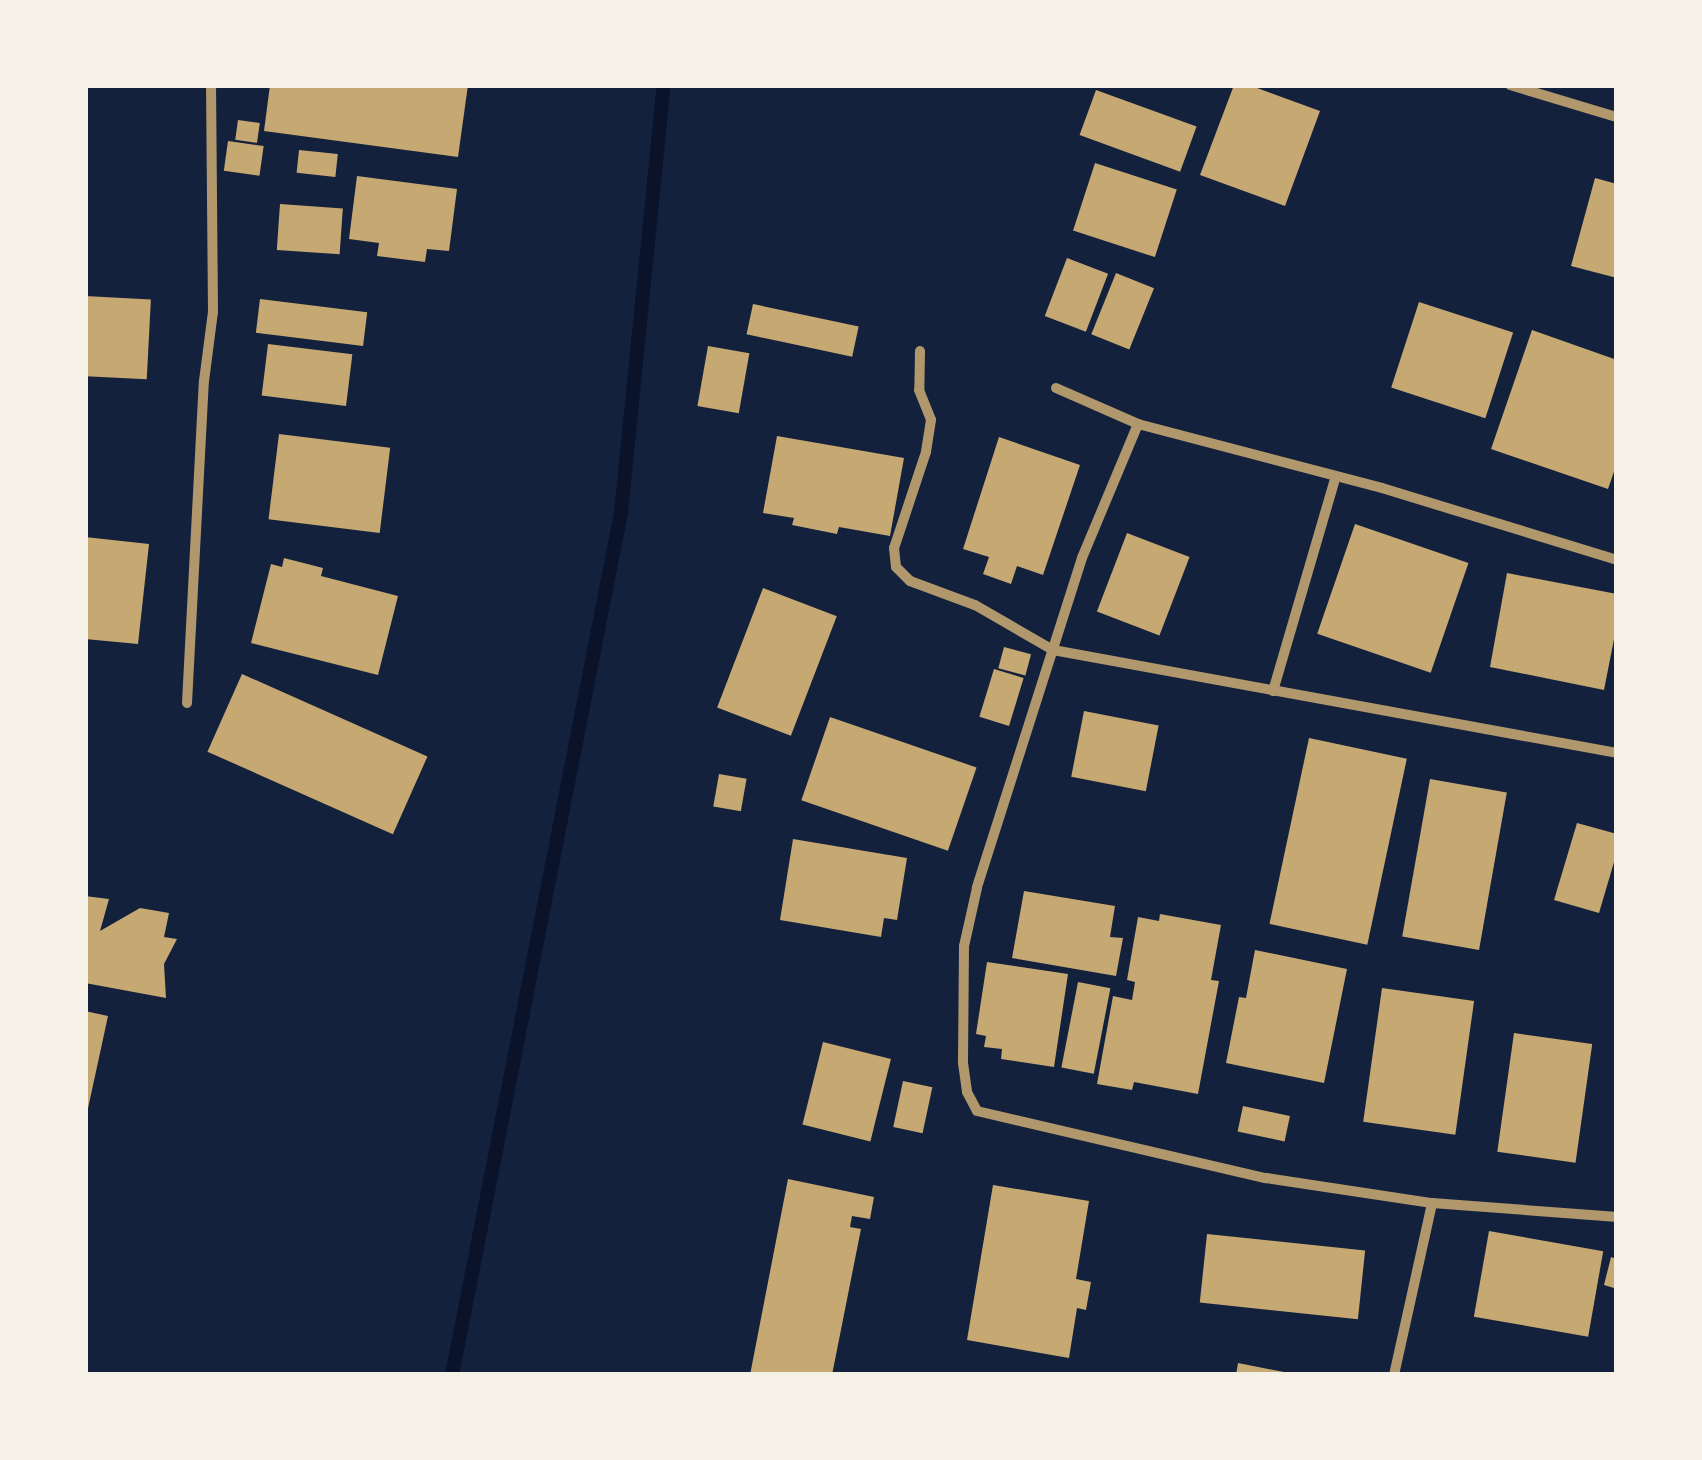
<!DOCTYPE html>
<html>
<head>
<meta charset="utf-8">
<style>
	body { margin:0 }
	#map { position:relative; width:1702px; height:1460px; overflow:hidden; background:#14213d; font-family:Roboto,sans-serif }
	div>[style] { position:absolute }
	.stream>* { height:14px; margin:-7px; padding:0 7px; transform-origin:7px; border-radius:7px; background:#0b132b }
	.building>* { inset:0; background:#c6a872; transform-origin:0 0 }
	.minor>* { height:10px; margin:-5px; padding:0 5px; transform-origin:5px; border-radius:5px; background:#b1986c }
	span { translate:-50% -50%; white-space:nowrap; text-align:center; line-height:1.15; -webkit-text-stroke:10px #f6f1e7; paint-order:stroke }
	.frame { position:absolute; inset:0; border:88px solid #f6f1e7; pointer-events:none }
</style>
</head>
<body>
<div id="map">
	<div class="stream">
		<div style="left:452px;top:1375px;width:878px;rotate:-78.91deg"></div>
		<div style="left:621px;top:513px;width:430px;rotate:-84.3deg"></div>
	</div>
	<div class="building">
		<div style="clip-path:polygon(270px 85px,468px 85px,458px 157px,264px 131px)"></div>
		<div style="clip-path:polygon(1234px 85px,1249px 85px,1320px 111px,1285px 206px,1200px 175px)"></div>
		<div style="left:1096px;top:90px;width:107px;height:48px;rotate:20deg"></div>
		<div style="left:238px;top:120px;width:22px;height:20px;rotate:8deg"></div>
		<div style="left:228px;top:141px;width:36px;height:30px;rotate:8deg"></div>
		<div style="left:299px;top:150px;width:39px;height:23px;rotate:6deg"></div>
		<div style="left:1095px;top:163px;width:86px;height:71px;rotate:18deg"></div>
		<div style="clip-path:polygon(357px 176px,457px 189px,449px 251px,427px 249px,425px 262px,377px 256px,379px 243px,349px 239px)"></div>
		<div style="clip-path:polygon(1595px 178px,1617px 184px,1617px 278px,1571px 266px)"></div>
		<div style="left:280px;top:204px;width:63px;height:46px;rotate:4deg"></div>
		<div style="left:1067px;top:258px;width:44px;height:62px;rotate:21deg"></div>
		<div style="left:1116px;top:273px;width:41px;height:66px;rotate:22deg"></div>
		<div style="left:85px;top:296px;width:66px;height:80px;rotate:3deg"></div>
		<div style="left:260px;top:299px;width:108px;height:34px;rotate:7deg"></div>
		<div style="left:1419px;top:302px;width:99px;height:90px;rotate:18deg"></div>
		<div style="left:753px;top:304px;width:108px;height:31px;rotate:12deg"></div>
		<div style="clip-path:polygon(1532px 330px,1617px 360px,1617px 463px,1608px 489px,1491px 449px)"></div>
		<div style="left:268px;top:344px;width:85px;height:52px;rotate:7deg"></div>
		<div style="left:708px;top:346px;width:42px;height:61px;rotate:10deg"></div>
		<div style="left:279px;top:434px;width:112px;height:86px;rotate:7deg"></div>
		<div style="clip-path:polygon(777px 436px,904px 458px,890px 536px,839px 527px,837px 534px,792px 525px,794px 518px,763px 513px)"></div>
		<div style="clip-path:polygon(999px 437px,1080px 465px,1043px 575px,1017px 566px,1011px 584px,983px 574px,989px 557px,963px 549px)"></div>
		<div style="left:1355px;top:524px;width:120px;height:116px;rotate:19deg"></div>
		<div style="left:1127px;top:533px;width:67px;height:84px;rotate:21deg"></div>
		<div style="clip-path:polygon(85px 537px,149px 544px,138px 644px,85px 639px)"></div>
		<div style="clip-path:polygon(284px 558px,323px 568px,321px 576px,398px 596px,378px 675px,251px 643px,271px 564px,282px 567px)"></div>
		<div style="clip-path:polygon(1507px 573px,1617px 594px,1617px 624px,1604px 690px,1490px 667px)"></div>
		<div style="left:763px;top:588px;width:79px;height:128px;rotate:21deg"></div>
		<div style="left:1004px;top:647px;width:28px;height:22px;rotate:15deg"></div>
		<div style="left:994px;top:669px;width:31px;height:50px;rotate:17deg"></div>
		<div style="left:242px;top:674px;width:203px;height:85px;rotate:24deg"></div>
		<div style="left:1084px;top:711px;width:76px;height:67px;rotate:11deg"></div>
		<div style="left:830px;top:717px;width:155px;height:88px;rotate:19deg"></div>
		<div style="left:1309px;top:738px;width:100px;height:190px;rotate:12deg"></div>
		<div style="left:719px;top:774px;width:28px;height:33px;rotate:10deg"></div>
		<div style="left:1430px;top:779px;width:78px;height:160px;rotate:10deg"></div>
		<div style="clip-path:polygon(1577px 823px,1617px 834px,1617px 852px,1599px 913px,1554px 900px)"></div>
		<div style="clip-path:polygon(793px 839px,907px 858px,897px 920px,884px 918px,881px 937px,780px 920px)"></div>
		<div style="clip-path:polygon(1024px 891px,1115px 906px,1110px 937px,1123px 938px,1116px 976px,1012px 958px)"></div>
		<div style="clip-path:polygon(85px 896px,109px 899px,100px 931px,140px 908px,169px 913px,164px 937px,177px 939px,164px 964px,166px 998px,85px 983px)"></div>
		<div style="clip-path:polygon(1160px 914px,1221px 925px,1211px 980px,1219px 981px,1198px 1094px,1134px 1082px,1132px 1090px,1097px 1084px,1113px 996px,1132px 1000px,1135px 982px,1127px 980px,1138px 917px,1159px 921px)"></div>
		<div style="clip-path:polygon(1255px 950px,1347px 969px,1324px 1083px,1226px 1063px,1239px 997px,1246px 998px)"></div>
		<div style="clip-path:polygon(987px 962px,1068px 974px,1054px 1067px,1001px 1059px,1002px 1049px,984px 1047px,986px 1036px,976px 1034px)"></div>
		<div style="left:1078px;top:982px;width:33px;height:87px;rotate:11deg"></div>
		<div style="left:1382px;top:988px;width:93px;height:135px;rotate:8deg"></div>
		<div style="clip-path:polygon(85px 1011px,108px 1016px,87px 1113px,85px 1113px)"></div>
		<div style="left:1514px;top:1033px;width:79px;height:120px;rotate:8deg"></div>
		<div style="left:823px;top:1042px;width:70px;height:85px;rotate:14deg"></div>
		<div style="left:903px;top:1081px;width:30px;height:47px;rotate:12deg"></div>
		<div style="left:1243px;top:1106px;width:48px;height:26px;rotate:12deg"></div>
		<div style="clip-path:polygon(788px 1179px,874px 1197px,870px 1219px,852px 1216px,850px 1227px,861px 1229px,832px 1375px,750px 1375px)"></div>
		<div style="clip-path:polygon(993px 1185px,1089px 1201px,1076px 1279px,1091px 1282px,1086px 1310px,1077px 1308px,1069px 1358px,967px 1340px)"></div>
		<div style="left:1489px;top:1231px;width:116px;height:87px;rotate:10deg"></div>
		<div style="left:1207px;top:1234px;width:159px;height:69px;rotate:6deg"></div>
		<div style="clip-path:polygon(1611px 1257px,1617px 1259px,1617px 1289px,1604px 1285px)"></div>
		<div style="clip-path:polygon(1238px 1363px,1289px 1373px,1289px 1375px,1236px 1375px)"></div>
	</div>
	<div class="minor">
		<div style="left:1510px;top:85px;width:112px;rotate:16.7deg"></div>
		<div style="left:920px;top:351px;width:39px;rotate:91deg"></div>
		<div style="left:919px;top:390px;width:32px;rotate:68deg"></div>
		<div style="left:931px;top:420px;width:32px;rotate:99deg"></div>
		<div style="left:926px;top:452px;width:101px;rotate:108.4deg"></div>
		<div style="left:894px;top:548px;width:19px;rotate:84deg"></div>
		<div style="left:896px;top:567px;width:20px;rotate:45deg"></div>
		<div style="left:910px;top:581px;width:69px;rotate:20.3deg"></div>
		<div style="left:975px;top:605px;width:90px;rotate:30deg"></div>
		<div style="left:1053px;top:650px;width:573px;rotate:10.35deg"></div>
		<div style="left:1056px;top:388px;width:90px;rotate:23.7deg"></div>
		<div style="left:1138px;top:424px;width:252px;rotate:14.7deg"></div>
		<div style="left:1382px;top:488px;width:246px;rotate:17deg"></div>
		<div style="left:1138px;top:424px;width:145px;rotate:112.7deg"></div>
		<div style="left:1082px;top:558px;width:346px;rotate:107.7deg"></div>
		<div style="left:977px;top:888px;width:59px;rotate:102.6deg"></div>
		<div style="left:964px;top:946px;width:117px;rotate:90.5deg"></div>
		<div style="left:963px;top:1063px;width:29px;rotate:82deg"></div>
		<div style="left:967px;top:1092px;width:21px;rotate:62deg"></div>
		<div style="left:977px;top:1111px;width:297px;rotate:13.1deg"></div>
		<div style="left:1266px;top:1178px;width:168px;rotate:8.6deg"></div>
		<div style="left:1432px;top:1203px;width:186px;rotate:4.3deg"></div>
		<div style="left:1273px;top:691px;width:221px;rotate:-73.7deg"></div>
		<div style="left:187px;top:703px;width:322px;rotate:-87deg"></div>
		<div style="left:204px;top:381px;width:70px;rotate:-82.6deg"></div>
		<div style="left:213px;top:312px;width:227px;rotate:-90.5deg"></div>
		<div style="left:1394px;top:1375px;width:176px;rotate:-77.5deg"></div>
	</div>
	<div class="frame"></div>
</div>
</body>
</html>
